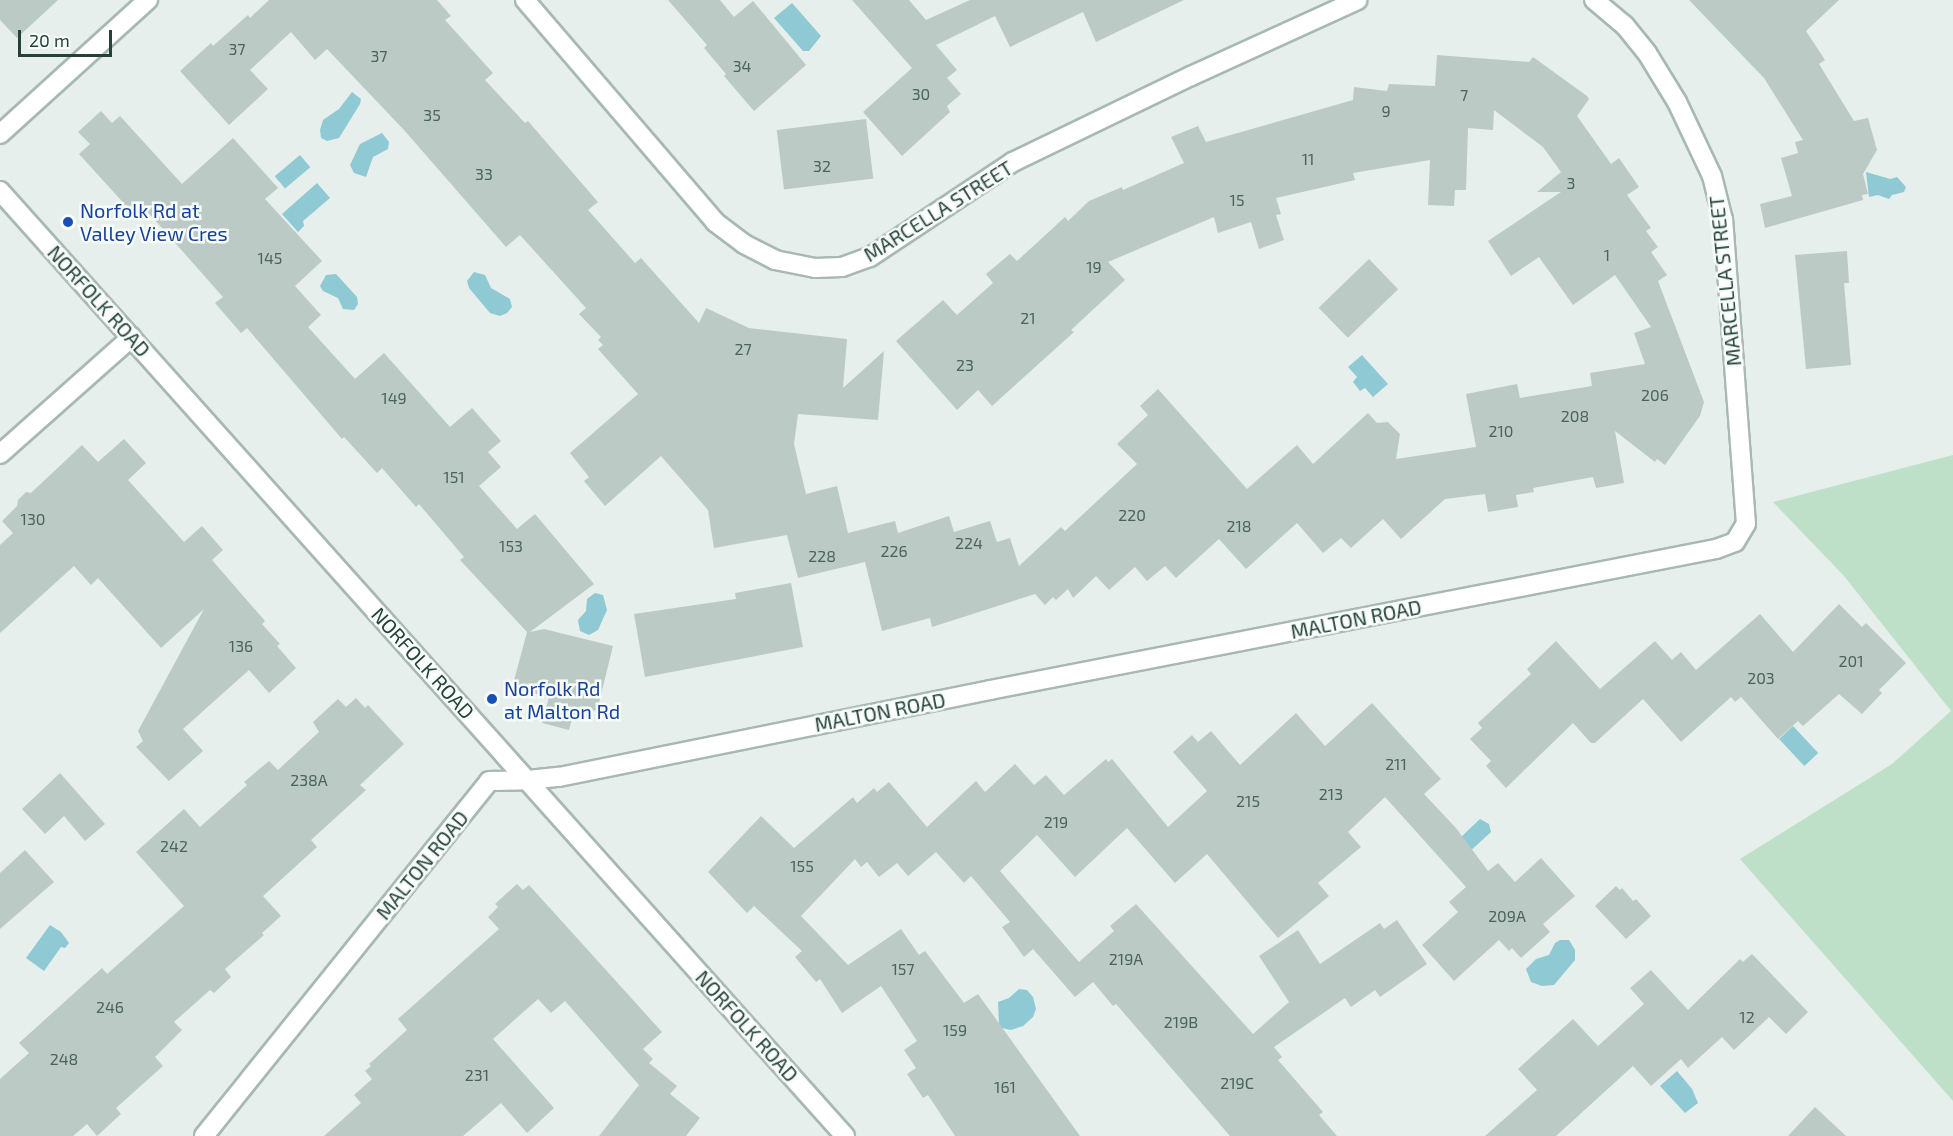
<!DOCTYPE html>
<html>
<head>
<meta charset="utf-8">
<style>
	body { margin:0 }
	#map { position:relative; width:1953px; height:1136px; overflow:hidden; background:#e6efeb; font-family:"Exo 2",sans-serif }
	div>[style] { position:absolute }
	.green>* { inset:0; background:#bfe0c8 }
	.water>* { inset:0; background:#8ec9d4; transform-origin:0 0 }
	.building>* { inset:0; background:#bbcac4; transform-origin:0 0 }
	.roads { filter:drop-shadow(2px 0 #a8b8b2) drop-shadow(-2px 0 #a8b8b2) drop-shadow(0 2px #a8b8b2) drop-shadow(0 -2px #a8b8b2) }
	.minor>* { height:18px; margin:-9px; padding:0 9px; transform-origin:9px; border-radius:9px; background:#fff }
	.tertiary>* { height:18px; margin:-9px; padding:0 9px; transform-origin:9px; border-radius:9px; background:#fff }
	.dots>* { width:16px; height:16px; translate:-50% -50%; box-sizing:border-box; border:3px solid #f7fbf9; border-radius:50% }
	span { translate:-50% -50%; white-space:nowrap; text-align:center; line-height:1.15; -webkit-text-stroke:5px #f7fbf9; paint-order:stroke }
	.number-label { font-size:16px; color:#4a645c }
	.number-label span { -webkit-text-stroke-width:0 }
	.transit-label { font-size:20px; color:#164399 }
	.left { translate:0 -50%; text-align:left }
	.street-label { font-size:20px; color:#24423a }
	.scale { position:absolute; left:18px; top:30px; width:94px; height:27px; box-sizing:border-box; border:3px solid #24423a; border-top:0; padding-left:8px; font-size:18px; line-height:21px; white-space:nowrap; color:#24423a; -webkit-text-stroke:4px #f7fbf9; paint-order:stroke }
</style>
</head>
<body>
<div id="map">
	<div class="green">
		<div style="clip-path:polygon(1953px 455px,1953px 1101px,1740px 859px,1892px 764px,1951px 711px,1844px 576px,1773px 502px)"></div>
	</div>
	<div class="water">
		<div style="clip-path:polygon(792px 3px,821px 36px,809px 51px,803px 51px,774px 18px)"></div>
		<div style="clip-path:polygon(352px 92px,361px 99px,360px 104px,339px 138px,327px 141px,321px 138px,320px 130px,323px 120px,339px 109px)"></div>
		<div style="clip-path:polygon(382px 133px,389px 142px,388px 149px,373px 157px,366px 177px,354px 173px,350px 165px,360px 144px)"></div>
		<div style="left:300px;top:155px;width:16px;height:33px;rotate:50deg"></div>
		<div style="clip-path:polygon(1866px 172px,1890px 179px,1897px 177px,1906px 187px,1904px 192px,1892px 195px,1889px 199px,1878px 195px,1869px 197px)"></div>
		<div style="clip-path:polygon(317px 183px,330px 198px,303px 221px,304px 226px,298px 232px,282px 214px)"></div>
		<div style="clip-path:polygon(474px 272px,485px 275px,491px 288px,510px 299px,512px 307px,507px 313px,500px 316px,490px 313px,469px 288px,467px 281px)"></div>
		<div style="clip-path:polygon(336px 274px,357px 297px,358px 304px,354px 310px,343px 309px,338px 298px,323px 291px,320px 286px,326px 275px)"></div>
		<div style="clip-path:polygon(1362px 355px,1388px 384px,1373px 397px,1365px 388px,1360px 391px,1353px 382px,1357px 377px,1348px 367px)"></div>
		<div style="clip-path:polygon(595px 593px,603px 595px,607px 610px,598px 630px,589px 635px,580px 631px,578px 620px,586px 611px,587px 599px)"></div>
		<div style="left:1793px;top:726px;width:37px;height:19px;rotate:47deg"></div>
		<div style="clip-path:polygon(1480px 819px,1489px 824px,1491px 832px,1467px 854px,1460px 838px)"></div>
		<div style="clip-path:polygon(50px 925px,61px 932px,69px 943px,65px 948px,61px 947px,44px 971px,26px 958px)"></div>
		<div style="clip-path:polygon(1560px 940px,1569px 940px,1575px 950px,1575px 960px,1554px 985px,1542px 986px,1531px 982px,1526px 969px,1536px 959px,1549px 955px,1555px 943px)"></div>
		<div style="clip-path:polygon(1019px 989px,1027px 990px,1033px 997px,1036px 1009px,1033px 1017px,1023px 1026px,1011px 1030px,1002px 1028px,999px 1024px,998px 1002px,1009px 998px)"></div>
		<div style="clip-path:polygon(1677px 1071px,1692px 1089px,1698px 1103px,1685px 1113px,1660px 1086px)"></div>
	</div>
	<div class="building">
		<div style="clip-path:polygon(0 0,58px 0,17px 38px,0 20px)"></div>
		<div style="clip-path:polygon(269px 0,437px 0,451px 16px,445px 20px,493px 73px,485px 80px,525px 123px,528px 121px,598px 202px,588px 210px,635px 263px,641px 258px,699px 323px,706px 308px,749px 328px,847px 339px,843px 388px,884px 351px,878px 420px,798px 414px,794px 444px,806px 494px,837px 486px,848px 533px,895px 521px,898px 533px,949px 516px,954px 532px,990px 521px,997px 542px,1010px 538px,1019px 566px,1061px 527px,1065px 531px,1137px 464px,1117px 444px,1148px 415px,1140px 406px,1158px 389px,1247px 489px,1297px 445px,1313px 464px,1368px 413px,1377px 423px,1388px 422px,1400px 434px,1396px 459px,1476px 447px,1466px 394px,1517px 384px,1520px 398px,1592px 386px,1590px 373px,1645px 364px,1634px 333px,1651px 327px,1615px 275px,1573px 305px,1539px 257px,1511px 276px,1488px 241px,1561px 192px,1537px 192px,1561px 172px,1543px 147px,1494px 110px,1493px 130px,1468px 128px,1466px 190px,1455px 190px,1454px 206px,1428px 205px,1430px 160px,1353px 173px,1355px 180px,1276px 198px,1281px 214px,1276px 215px,1284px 240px,1259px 249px,1251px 222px,1218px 233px,1214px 217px,1108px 262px,1125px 280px,1071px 330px,1074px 332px,992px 406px,978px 390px,957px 410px,896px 341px,943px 300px,957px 315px,993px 283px,986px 274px,1010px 254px,1017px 261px,1065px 217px,1068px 221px,1089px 201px,1122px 187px,1123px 190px,1184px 163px,1171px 137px,1198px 126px,1206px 142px,1353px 100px,1354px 87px,1387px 91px,1389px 84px,1435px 86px,1437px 55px,1529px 62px,1533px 57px,1587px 96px,1589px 99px,1577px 116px,1611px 164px,1619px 158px,1639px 187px,1627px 195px,1651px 228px,1646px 231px,1658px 247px,1651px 252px,1667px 275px,1658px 281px,1704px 402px,1700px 416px,1665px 465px,1657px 459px,1655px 462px,1615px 431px,1624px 483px,1596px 488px,1593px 477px,1533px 488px,1534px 492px,1516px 495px,1518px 507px,1488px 512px,1485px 494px,1445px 499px,1401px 539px,1383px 519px,1351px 548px,1341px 538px,1323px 553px,1297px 523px,1246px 569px,1219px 539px,1176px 578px,1165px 566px,1147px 581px,1135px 567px,1109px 590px,1096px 576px,1073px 598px,1068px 589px,1056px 600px,1053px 597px,1045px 605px,1035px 594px,932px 627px,930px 618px,882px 631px,865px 562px,798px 578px,787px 535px,714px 548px,708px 510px,661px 456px,605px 506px,584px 481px,589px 477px,570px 453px,638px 394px,598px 349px,603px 345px,598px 340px,601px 337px,579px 314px,586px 308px,520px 235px,506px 247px,404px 130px,327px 49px,315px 60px,291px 32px,250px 70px,268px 89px,229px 125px,180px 71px,211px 43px,213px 46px,248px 15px,250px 18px)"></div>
		<div style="clip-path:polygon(668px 0,720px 0,734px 17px,753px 1px,806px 65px,754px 111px,724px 76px,726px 74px,704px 48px,707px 45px)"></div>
		<div style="clip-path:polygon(852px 0,909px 0,926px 20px,970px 0,1184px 0,1096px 42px,1083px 12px,1010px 47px,995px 16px,936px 45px,957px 70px,947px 78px,961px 94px,947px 106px,950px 112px,902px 156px,863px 112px,912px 68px)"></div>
		<div style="clip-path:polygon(1689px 0,1839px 0,1806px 31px,1825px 60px,1819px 64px,1854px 121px,1868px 118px,1877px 150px,1863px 174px,1868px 194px,1862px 195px,1863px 200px,1765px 228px,1760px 204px,1792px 196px,1781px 158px,1798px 153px,1795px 142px,1803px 140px,1764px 78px)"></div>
		<div style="clip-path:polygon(101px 111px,112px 123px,120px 116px,182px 184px,233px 138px,278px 188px,265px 199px,322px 261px,295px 286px,321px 315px,308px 327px,355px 379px,384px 353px,450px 427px,472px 408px,501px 441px,488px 452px,501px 467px,479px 486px,517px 529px,535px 514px,594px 584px,530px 632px,544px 629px,613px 646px,597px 711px,588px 709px,586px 718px,573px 715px,569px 730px,542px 723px,549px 697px,512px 688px,527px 632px,460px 560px,464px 557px,419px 504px,416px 507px,382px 468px,377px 473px,344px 437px,342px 439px,247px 328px,241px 333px,215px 303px,223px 297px,146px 210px,140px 216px,131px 206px,129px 209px,79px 154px,90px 144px,78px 132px)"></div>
		<div style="left:866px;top:119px;width:60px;height:90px;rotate:83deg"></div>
		<div style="clip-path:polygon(1847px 251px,1849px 283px,1844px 283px,1851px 365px,1806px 369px,1795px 255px)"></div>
		<div style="left:1369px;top:259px;width:42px;height:70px;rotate:46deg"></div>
		<div style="clip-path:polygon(124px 439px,146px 463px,128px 480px,184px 542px,202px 526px,223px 550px,212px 560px,265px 621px,262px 624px,280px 644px,277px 646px,296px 668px,269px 693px,249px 670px,183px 729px,203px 751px,169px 781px,136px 747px,143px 741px,138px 731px,204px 609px,161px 648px,98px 578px,91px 585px,74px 566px,0 633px,0 545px,13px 533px,2px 521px,17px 506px,18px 500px,26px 492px,31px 493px,82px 445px,98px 462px)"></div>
		<div style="clip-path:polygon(791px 583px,803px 647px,645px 677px,634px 614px,736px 599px,735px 593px)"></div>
		<div style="clip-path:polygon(1839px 604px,1862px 627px,1866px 623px,1906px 663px,1879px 690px,1882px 693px,1862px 714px,1839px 694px,1803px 726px,1798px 721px,1778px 739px,1741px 697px,1735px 702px,1731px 697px,1681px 742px,1643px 699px,1595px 743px,1591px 743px,1573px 723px,1506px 788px,1486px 766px,1491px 761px,1470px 739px,1482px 728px,1478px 723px,1531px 674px,1527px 669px,1556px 641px,1600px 689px,1655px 641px,1672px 660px,1681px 652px,1696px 670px,1760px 614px,1793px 652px)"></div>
		<div style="clip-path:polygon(356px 698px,365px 708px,368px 705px,404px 744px,360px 785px,366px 790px,311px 840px,317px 847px,263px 896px,281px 916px,262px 933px,264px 935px,225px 969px,231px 977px,214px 993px,210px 990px,174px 1022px,182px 1030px,155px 1057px,163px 1066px,116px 1108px,121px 1114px,97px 1136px,87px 1124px,73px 1136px,0 1136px,0 1079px,29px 1053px,19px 1043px,102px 968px,107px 974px,184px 906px,136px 852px,184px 809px,200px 827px,247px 785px,244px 782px,269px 761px,278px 770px,319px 732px,313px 722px,338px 699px,346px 707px)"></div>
		<div style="clip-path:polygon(1372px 703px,1441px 779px,1424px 794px,1456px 828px,1488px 871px,1498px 863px,1515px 882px,1541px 858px,1575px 896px,1543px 924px,1550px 932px,1521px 958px,1512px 948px,1509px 951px,1499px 940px,1454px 981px,1422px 945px,1458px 912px,1449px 902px,1466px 887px,1385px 797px,1348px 832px,1361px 847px,1318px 883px,1329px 896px,1278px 938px,1207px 854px,1175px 883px,1127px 828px,1075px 877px,1037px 835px,1000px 871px,1079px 962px,1114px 931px,1110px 926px,1136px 904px,1253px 1034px,1289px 1002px,1259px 956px,1298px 930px,1320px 964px,1380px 923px,1384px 929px,1397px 920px,1427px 964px,1380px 997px,1375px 990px,1351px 1007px,1345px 998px,1274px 1047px,1282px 1057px,1278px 1060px,1323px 1112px,1319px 1115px,1337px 1136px,1230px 1136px,1116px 1004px,1113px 1006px,1093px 982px,1075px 997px,1033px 949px,1024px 957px,1002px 927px,1010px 922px,971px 876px,964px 883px,936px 852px,908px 876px,897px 863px,879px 877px,867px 862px,861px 867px,855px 859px,801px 916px,848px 965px,901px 929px,919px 955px,925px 951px,964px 1003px,978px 994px,1080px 1136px,955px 1136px,928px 1095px,923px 1098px,907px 1074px,916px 1068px,904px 1050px,917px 1041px,881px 986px,842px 1013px,820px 979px,816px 982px,795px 957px,802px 951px,754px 906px,747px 913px,708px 872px,761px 816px,794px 848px,853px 797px,857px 803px,874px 788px,877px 792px,889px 782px,927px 827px,976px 781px,985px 792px,1015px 764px,1034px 785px,1046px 775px,1064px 795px,1106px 759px,1108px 762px,1112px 759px,1168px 827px,1207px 791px,1173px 752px,1192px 735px,1198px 742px,1211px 731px,1240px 765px,1296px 713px,1325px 746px)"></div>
		<div style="clip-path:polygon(60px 773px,105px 824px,85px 841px,64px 816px,45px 834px,22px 809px)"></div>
		<div style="clip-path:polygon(25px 850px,54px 882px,0 929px,0 873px)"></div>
		<div style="clip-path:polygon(517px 884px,523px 890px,529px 885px,662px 1032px,643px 1049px,653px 1059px,649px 1063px,677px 1086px,670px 1094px,700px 1118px,686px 1136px,599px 1136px,639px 1085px,565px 1001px,551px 1013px,538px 999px,493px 1039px,554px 1108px,527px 1133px,501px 1103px,463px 1136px,324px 1136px,361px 1103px,354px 1095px,372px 1079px,365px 1071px,371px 1066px,369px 1064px,407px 1030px,398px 1019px,499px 929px,488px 917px,498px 907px,495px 904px)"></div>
		<div style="clip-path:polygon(1616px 886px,1620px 890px,1622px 888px,1633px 901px,1636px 899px,1651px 916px,1626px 939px,1595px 906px)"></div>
		<div style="clip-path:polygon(1752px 954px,1808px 1012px,1786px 1034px,1769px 1017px,1734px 1050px,1722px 1037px,1688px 1068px,1681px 1059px,1651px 1086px,1633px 1066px,1556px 1136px,1485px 1136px,1537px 1090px,1518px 1069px,1573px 1019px,1598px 1046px,1644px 1004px,1630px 988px,1651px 970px,1688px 1010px,1740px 959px,1743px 962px)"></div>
		<div style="clip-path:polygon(1815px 1107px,1846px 1136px,1788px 1136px)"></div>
	</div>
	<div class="roads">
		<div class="minor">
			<div style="left:525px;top:0;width:292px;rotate:49.4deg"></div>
			<div style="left:715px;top:222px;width:36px;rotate:37deg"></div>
			<div style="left:744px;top:244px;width:35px;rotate:27deg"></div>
			<div style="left:775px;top:260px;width:41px;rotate:11.3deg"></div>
			<div style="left:815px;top:268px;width:27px;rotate:-2deg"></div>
			<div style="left:842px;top:267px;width:30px;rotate:-20deg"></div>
			<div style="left:870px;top:257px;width:172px;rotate:-33.6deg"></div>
			<div style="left:1013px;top:162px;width:198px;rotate:-25.8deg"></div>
			<div style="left:1191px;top:76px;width:183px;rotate:-24.5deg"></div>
			<div style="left:0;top:134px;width:200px;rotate:-42.2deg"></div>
			<div style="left:0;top:454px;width:176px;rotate:-41.6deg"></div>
			<div style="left:528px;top:780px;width:31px;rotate:-6deg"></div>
			<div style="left:559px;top:777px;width:440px;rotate:-11.4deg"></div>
			<div style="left:990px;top:690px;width:740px;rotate:-10.99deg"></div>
			<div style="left:1716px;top:549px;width:20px;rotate:-20deg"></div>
			<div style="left:1735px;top:542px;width:21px;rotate:-59deg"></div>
			<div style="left:1746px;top:524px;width:305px;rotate:-94.3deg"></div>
			<div style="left:1723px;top:220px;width:45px;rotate:-104deg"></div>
			<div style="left:1712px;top:176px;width:82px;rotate:-115.3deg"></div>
			<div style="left:1677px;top:102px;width:57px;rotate:-121.5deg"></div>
			<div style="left:1647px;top:53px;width:36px;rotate:-129deg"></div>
			<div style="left:1624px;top:25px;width:39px;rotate:-140deg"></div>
		</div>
		<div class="tertiary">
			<div style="left:0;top:191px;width:1268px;rotate:48.2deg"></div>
			<div style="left:204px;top:1136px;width:455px;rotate:-51.2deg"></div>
			<div style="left:489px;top:781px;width:39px;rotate:-1deg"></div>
		</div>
	</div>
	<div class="dots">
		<div style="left:68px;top:222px;background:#1a4fb4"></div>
		<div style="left:492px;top:699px;background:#1a4fb4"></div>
	</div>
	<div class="number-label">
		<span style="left:237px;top:49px">37</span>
		<span style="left:379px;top:56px">37</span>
		<span style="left:742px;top:66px">34</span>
		<span style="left:921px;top:94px">30</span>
		<span style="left:1464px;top:95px">7</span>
		<span style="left:1386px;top:111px">9</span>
		<span style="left:432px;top:115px">35</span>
		<span style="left:1308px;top:159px">11</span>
		<span style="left:822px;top:166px">32</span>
		<span style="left:484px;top:174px">33</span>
		<span style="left:1571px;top:183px">3</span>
		<span style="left:1237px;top:200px">15</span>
		<span style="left:1607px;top:255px">1</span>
		<span style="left:270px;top:258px">145</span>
		<span style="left:1094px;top:267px">19</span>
		<span style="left:1028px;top:318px">21</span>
		<span style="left:743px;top:349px">27</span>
		<span style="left:965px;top:365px">23</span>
		<span style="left:1655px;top:395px">206</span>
		<span style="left:394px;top:398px">149</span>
		<span style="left:1575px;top:416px">208</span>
		<span style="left:1501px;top:431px">210</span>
		<span style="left:454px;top:477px">151</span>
		<span style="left:1132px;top:515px">220</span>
		<span style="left:33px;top:519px">130</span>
		<span style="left:1239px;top:526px">218</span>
		<span style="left:969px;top:543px">224</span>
		<span style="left:511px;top:546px">153</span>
		<span style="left:894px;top:551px">226</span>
		<span style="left:822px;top:556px">228</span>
		<span style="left:241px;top:646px">136</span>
		<span style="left:1851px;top:661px">201</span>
		<span style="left:1761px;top:678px">203</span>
		<span style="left:1396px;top:764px">211</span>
		<span style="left:309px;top:780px">238A</span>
		<span style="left:1331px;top:794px">213</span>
		<span style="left:1248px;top:801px">215</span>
		<span style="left:1056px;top:822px">219</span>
		<span style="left:174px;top:846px">242</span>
		<span style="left:802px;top:866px">155</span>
		<span style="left:1507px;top:916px">209A</span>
		<span style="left:1126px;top:959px">219A</span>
		<span style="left:903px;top:969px">157</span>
		<span style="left:110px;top:1007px">246</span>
		<span style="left:1747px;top:1017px">12</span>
		<span style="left:1181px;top:1022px">219B</span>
		<span style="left:955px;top:1030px">159</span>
		<span style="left:64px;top:1059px">248</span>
		<span style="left:477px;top:1075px">231</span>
		<span style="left:1237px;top:1083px">219C</span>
		<span style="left:1005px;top:1087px">161</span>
	</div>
	<div class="transit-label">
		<span class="left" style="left:80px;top:222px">Norfolk Rd at<br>Valley View Cres</span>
		<span class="left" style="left:504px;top:700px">Norfolk Rd<br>at Malton Rd</span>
	</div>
	<div class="street-label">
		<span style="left:938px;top:211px;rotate:-32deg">MARCELLA STREET</span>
		<span style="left:1725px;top:281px;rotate:-96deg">MARCELLA STREET</span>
		<span style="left:99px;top:301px;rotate:48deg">NORFOLK ROAD</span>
		<span style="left:1356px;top:619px;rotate:-11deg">MALTON ROAD</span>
		<span style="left:423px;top:663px;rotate:48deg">NORFOLK ROAD</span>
		<span style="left:880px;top:712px;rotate:-11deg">MALTON ROAD</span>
		<span style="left:422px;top:865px;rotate:-51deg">MALTON ROAD</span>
		<span style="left:747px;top:1026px;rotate:48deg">NORFOLK ROAD</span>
	</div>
	<div class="scale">20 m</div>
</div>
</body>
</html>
